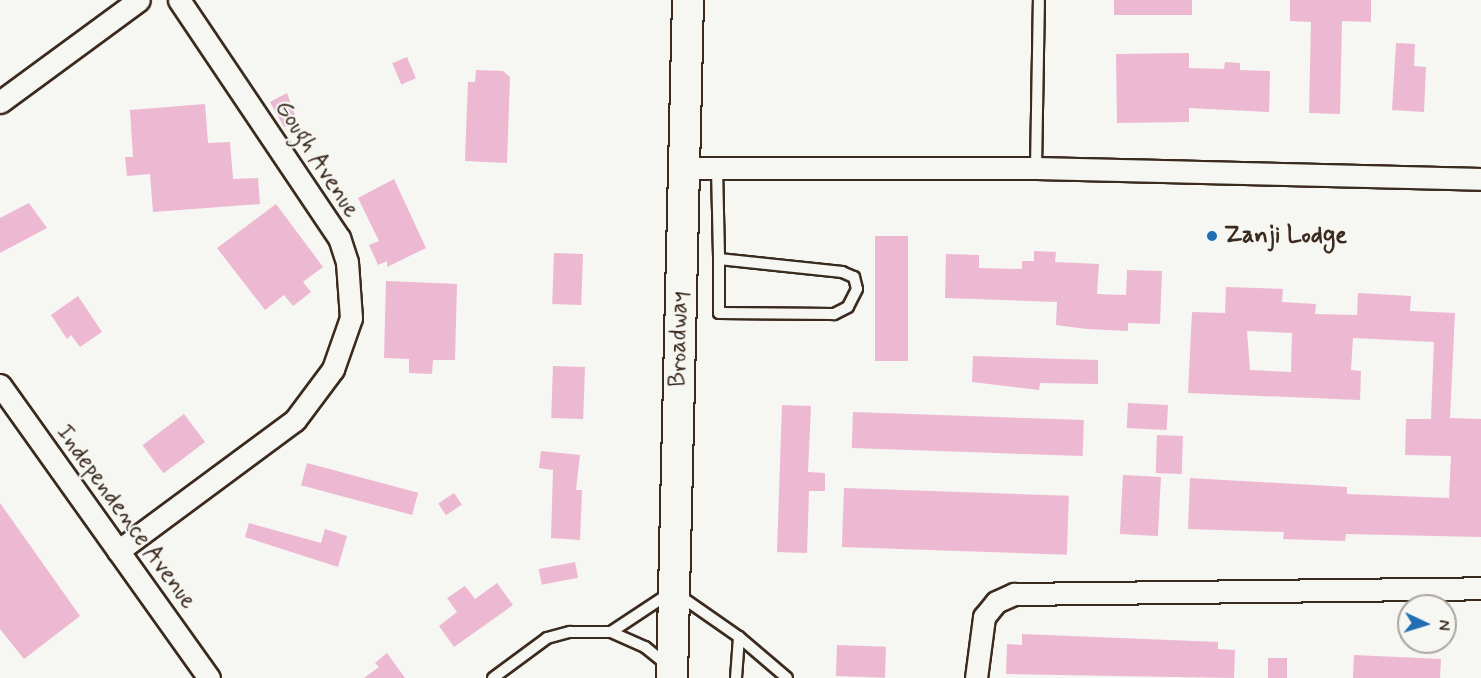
<!DOCTYPE html>
<html>
<head>
<meta charset="utf-8">
<style>
	body { margin:0 }
	#map { position:relative; width:1481px; height:678px; overflow:hidden; background:#f6f6f2; font-family:Mynerve,sans-serif }
	div>[style] { position:absolute }
	.building>* { inset:0; background:#edb8d2; transform-origin:0 0 }
	.roads { filter:drop-shadow(2px 0 #3b2a1e) drop-shadow(-2px 0 #3b2a1e) drop-shadow(0 2px #3b2a1e) drop-shadow(0 -2px #3b2a1e) }
	.service>* { height:10px; margin:-5px; padding:0 5px; transform-origin:5px; border-radius:5px; background:#f6f6f2 }
	.minor>* { height:21px; margin:-10.5px; padding:0 10.5px; transform-origin:10.5px; border-radius:10.5px; background:#f6f6f2 }
	.secondary>* { height:30px; margin:-15px; padding:0 15px; transform-origin:15px; border-radius:15px; background:#f6f6f2 }
	.dots>* { width:16px; height:16px; translate:-50% -50%; box-sizing:border-box; border:3px solid #f6f6f2; border-radius:50% }
	span { translate:-50% -50%; white-space:nowrap; text-align:center; line-height:1.15; -webkit-text-stroke:4.5px #f6f6f2; paint-order:stroke }
	.street-label { font-size:24px; color:#3b2a1e }
	.poi-label { font-size:24px; color:#3b2a1e; font-weight:700 }
	.left { translate:0 -50%; text-align:left }
	.north { position:absolute; left:1397px; top:594px; width:60px; height:60px; box-sizing:border-box; background:#f6f6f2; border:2px solid #aba49d; border-radius:50%; rotate:94deg; font-size:16px; font-weight:700; line-height:24px; text-align:center; color:#3b2a1e }
	.north::after { content:''; display:block; margin:auto; width:21px; height:27px; background:#1f6fb2; clip-path:polygon(50% 0,100% 100%,50% 72%,0 100%) }
</style>
</head>
<body>
<div id="map">
	<div class="building">
		<div style="left:1114px;top:0;width:78px;height:15px"></div>
		<div style="clip-path:polygon(1290px 0,1371px 0,1371px 22px,1342px 21px,1340px 114px,1309px 113px,1311px 22px,1290px 21px)"></div>
		<div style="clip-path:polygon(1396px 43px,1415px 44px,1414px 66px,1426px 67px,1424px 112px,1392px 110px)"></div>
		<div style="clip-path:polygon(1189px 53px,1189px 68px,1224px 69px,1225px 62px,1240px 63px,1240px 70px,1270px 71px,1269px 112px,1189px 108px,1189px 122px,1117px 123px,1116px 54px)"></div>
		<div style="left:407px;top:57px;width:23px;height:16px;rotate:67deg"></div>
		<div style="clip-path:polygon(476px 70px,503px 71px,510px 77px,507px 163px,465px 161px,468px 82px,475px 82px)"></div>
		<div style="clip-path:polygon(287px 93px,297px 121px,284px 127px,270px 102px)"></div>
		<div style="clip-path:polygon(205px 104px,208px 143px,230px 142px,233px 179px,258px 178px,260px 204px,153px 212px,150px 174px,127px 176px,125px 157px,133px 157px,130px 110px)"></div>
		<div style="clip-path:polygon(394px 179px,426px 248px,387px 267px,387px 261px,378px 265px,369px 245px,379px 241px,358px 198px)"></div>
		<div style="clip-path:polygon(29px 203px,47px 228px,0 253px,0 218px)"></div>
		<div style="clip-path:polygon(276px 204px,323px 267px,303px 282px,311px 292px,293px 306px,284px 295px,265px 310px,217px 248px)"></div>
		<div style="left:875px;top:236px;width:33px;height:125px"></div>
		<div style="clip-path:polygon(1034px 251px,1056px 252px,1055px 262px,1099px 264px,1097px 294px,1126px 295px,1127px 270px,1162px 271px,1160px 324px,1128px 323px,1128px 331px,1087px 329px,1056px 325px,1057px 302px,945px 298px,946px 254px,979px 255px,979px 268px,1022px 269px,1022px 261px,1034px 261px)"></div>
		<div style="left:554px;top:253px;width:29px;height:51px;rotate:2deg"></div>
		<div style="clip-path:polygon(386px 281px,457px 284px,455px 360px,433px 360px,432px 374px,409px 373px,409px 359px,384px 358px)"></div>
		<div style="clip-path:polygon(evenodd,1226px 287px,1283px 289px,1282px 302px,1316px 304px,1315px 314px,1357px 315px,1358px 293px,1411px 296px,1410px 311px,1455px 313px,1450px 418px,1481px 419px,1481px 537px,1346px 534px,1345px 541px,1283px 539px,1284px 532px,1188px 529px,1190px 478px,1347px 487px,1347px 494px,1449px 498px,1451px 456px,1405px 455px,1406px 419px,1431px 419px,1434px 342px,1353px 338px,1351px 370px,1361px 371px,1360px 400px,1188px 393px,1192px 312px,1225px 313px,1226px 287px,1247px 331px,1292px 333px,1291px 372px,1250px 370px,1247px 331px)"></div>
		<div style="clip-path:polygon(78px 296px,102px 332px,80px 347px,71px 335px,67px 339px,51px 315px)"></div>
		<div style="clip-path:polygon(973px 356px,1098px 360px,1098px 384px,1040px 383px,1039px 390px,972px 382px)"></div>
		<div style="left:553px;top:366px;width:32px;height:52px;rotate:2deg"></div>
		<div style="left:1128px;top:403px;width:40px;height:25px;rotate:3deg"></div>
		<div style="clip-path:polygon(782px 405px,811px 406px,808px 472px,825px 473px,825px 491px,809px 491px,807px 553px,777px 552px)"></div>
		<div style="left:853px;top:412px;width:231px;height:36px;rotate:2deg"></div>
		<div style="left:184px;top:414px;width:35px;height:52px;rotate:53deg"></div>
		<div style="left:1157px;top:435px;width:26px;height:38px;rotate:2deg"></div>
		<div style="clip-path:polygon(541px 451px,580px 455px,576px 490px,582px 490px,580px 540px,551px 538px,553px 470px,539px 468px)"></div>
		<div style="left:307px;top:463px;width:115px;height:23px;rotate:15deg"></div>
		<div style="left:1123px;top:475px;width:38px;height:59px;rotate:3deg"></div>
		<div style="left:844px;top:488px;width:225px;height:59px;rotate:2deg"></div>
		<div style="left:454px;top:493px;width:14px;height:19px;rotate:56deg"></div>
		<div style="clip-path:polygon(0 503px,80px 616px,24px 659px,0 629px)"></div>
		<div style="clip-path:polygon(249px 523px,321px 543px,325px 529px,347px 536px,338px 567px,245px 537px)"></div>
		<div style="left:575px;top:562px;width:16px;height:37px;rotate:79deg"></div>
		<div style="clip-path:polygon(497px 583px,513px 605px,454px 647px,439px 626px,457px 612px,447px 598px,465px 586px,475px 599px)"></div>
		<div style="clip-path:polygon(1022px 634px,1218px 642px,1218px 649px,1235px 650px,1234px 678px,1006px 674px,1007px 644px,1022px 645px)"></div>
		<div style="left:837px;top:645px;width:49px;height:31px;rotate:2deg"></div>
		<div style="clip-path:polygon(387px 653px,405px 678px,364px 678px,379px 667px,375px 663px)"></div>
		<div style="clip-path:polygon(1354px 655px,1441px 659px,1440px 678px,1353px 678px)"></div>
		<div style="left:1268px;top:658px;width:19px;height:20px"></div>
	</div>
	<div class="roads">
		<div class="service">
			<div style="left:717px;top:168px;width:91px;rotate:88.7deg"></div>
			<div style="left:719px;top:259px;width:124px;rotate:6deg"></div>
			<div style="left:842px;top:272px;width:13px;rotate:23deg"></div>
			<div style="left:854px;top:277px;width:12px;rotate:76deg"></div>
			<div style="left:857px;top:289px;width:20px;rotate:117deg"></div>
			<div style="left:848px;top:307px;width:16px;rotate:153deg"></div>
			<div style="left:834px;top:314px;width:115px;rotate:-179.5deg"></div>
			<div style="left:719px;top:313px;width:54px;rotate:-90deg"></div>
			<div style="left:1036px;top:168px;width:167px;rotate:-89deg"></div>
			<div style="left:611px;top:632px;width:74px;rotate:-33.5deg"></div>
			<div style="left:673px;top:591px;width:80px;rotate:34.9deg"></div>
			<div style="left:739px;top:637px;width:63px;rotate:40.5deg"></div>
			<div style="left:493px;top:678px;width:67px;rotate:-36.5deg"></div>
			<div style="left:547px;top:638px;width:24px;rotate:-15deg"></div>
			<div style="left:570px;top:632px;width:41px"></div>
			<div style="left:611px;top:632px;width:37px;rotate:24deg"></div>
			<div style="left:645px;top:647px;width:28px;rotate:39deg"></div>
			<div style="left:736px;top:678px;width:41px;rotate:-85.8deg"></div>
		</div>
		<div class="minor">
			<div style="left:0;top:102px;width:172px;rotate:-36.3deg"></div>
			<div style="left:682px;top:168px;width:354px"></div>
			<div style="left:1036px;top:168px;width:445px;rotate:1.4deg"></div>
			<div style="left:0;top:385px;width:360px;rotate:54.5deg"></div>
			<div style="left:118px;top:551px;width:220px;rotate:-36.5deg"></div>
			<div style="left:295px;top:420px;width:64px;rotate:-53.3deg"></div>
			<div style="left:333px;top:369px;width:54px;rotate:-70.6deg"></div>
			<div style="left:351px;top:318px;width:56px;rotate:-94.1deg"></div>
			<div style="left:347px;top:262px;width:25px;rotate:-108deg"></div>
			<div style="left:339px;top:238px;width:287px;rotate:-123.9deg"></div>
			<div style="left:976px;top:678px;width:62px;rotate:-82.5deg"></div>
			<div style="left:984px;top:617px;width:19px;rotate:-51deg"></div>
			<div style="left:996px;top:602px;width:20px;rotate:-24deg"></div>
			<div style="left:1014px;top:594px;width:467px;rotate:-0.7deg"></div>
		</div>
		<div class="secondary">
			<div style="left:672px;top:678px;width:678px;rotate:-88.65deg"></div>
		</div>
	</div>
	<div class="dots">
		<div style="left:1212px;top:236px;background:#1f6fb2"></div>
	</div>
	<div class="street-label">
		<span style="left:317px;top:159px;rotate:57deg">Gough Avenue</span>
		<span style="left:679px;top:339px;rotate:-89deg">Broadway</span>
		<span style="left:126px;top:517px;rotate:54deg">Independence Avenue</span>
	</div>
	<div class="poi-label">
		<span class="left" style="left:1224px;top:236px">Zanji Lodge</span>
	</div>
	<div class="north">N</div>
</div>
</body>
</html>
